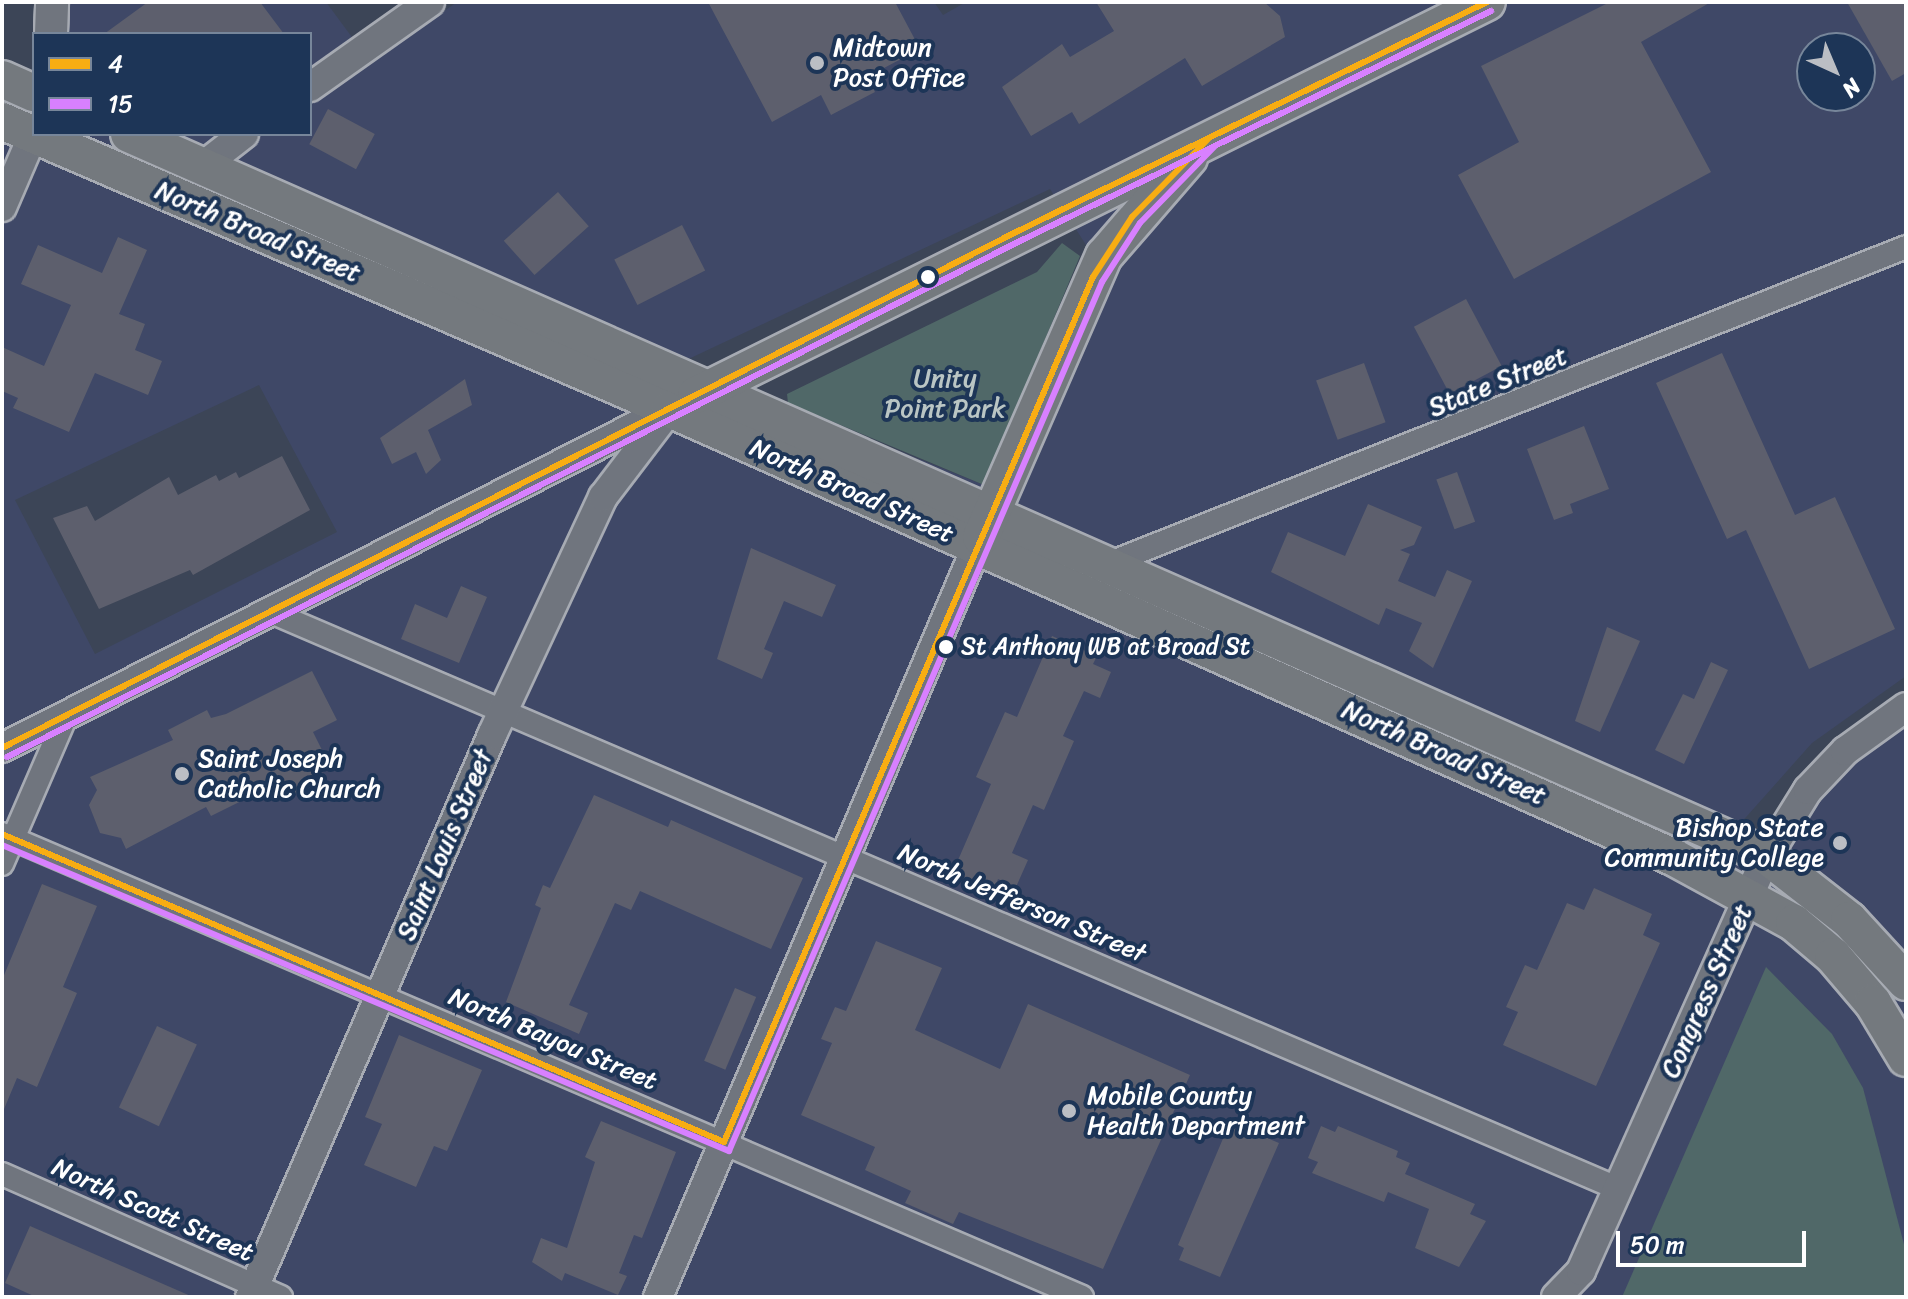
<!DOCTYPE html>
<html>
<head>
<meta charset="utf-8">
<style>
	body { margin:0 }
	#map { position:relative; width:1908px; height:1299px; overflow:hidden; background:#3c4557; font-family:Sriracha,sans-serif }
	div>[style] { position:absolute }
	.built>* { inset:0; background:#3f4867 }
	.green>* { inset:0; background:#506868 }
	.building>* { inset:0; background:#5d5f6d; transform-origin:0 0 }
	.roads { filter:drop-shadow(2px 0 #a7abb3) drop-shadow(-2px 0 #a7abb3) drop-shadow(0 2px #a7abb3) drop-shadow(0 -2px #a7abb3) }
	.minor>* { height:22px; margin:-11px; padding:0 11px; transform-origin:11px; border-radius:11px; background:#70757e }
	.tertiary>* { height:28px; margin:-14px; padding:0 14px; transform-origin:14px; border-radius:14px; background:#70757e }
	.secondary>* { height:32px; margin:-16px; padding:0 16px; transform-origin:16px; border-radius:16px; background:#70757e }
	.primary>* { height:36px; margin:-18px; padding:0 18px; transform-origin:18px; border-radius:18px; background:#74797e }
	.bus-1>* { height:6px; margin:-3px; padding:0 3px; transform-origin:3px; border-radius:3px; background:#f8ad13 }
	.bus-2>* { height:6px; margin:-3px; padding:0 3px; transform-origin:3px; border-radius:3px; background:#d880ff }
	.dots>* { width:22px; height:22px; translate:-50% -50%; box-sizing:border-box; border:4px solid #1d3557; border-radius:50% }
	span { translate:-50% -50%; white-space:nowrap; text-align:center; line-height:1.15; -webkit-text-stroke:8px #1d3557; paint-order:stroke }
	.bus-label { font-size:24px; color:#fff }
	.left { translate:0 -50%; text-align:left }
	.poi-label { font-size:26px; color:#fff }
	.right { translate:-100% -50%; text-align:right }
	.street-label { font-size:26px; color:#fff }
	.park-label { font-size:26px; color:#bac5c4 }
	.frame { position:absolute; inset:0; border:4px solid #fff; pointer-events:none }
	.legend { position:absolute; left:32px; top:32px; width:280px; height:104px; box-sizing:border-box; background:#1d3557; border:2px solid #77869a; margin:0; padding:10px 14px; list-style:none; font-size:24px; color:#fff }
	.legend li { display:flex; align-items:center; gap:16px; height:40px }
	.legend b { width:40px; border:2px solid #77869a }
	.north { position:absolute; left:1796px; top:32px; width:80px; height:80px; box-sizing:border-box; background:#1d3557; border:2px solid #77869a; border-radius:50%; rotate:136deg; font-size:22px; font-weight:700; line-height:32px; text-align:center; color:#fff }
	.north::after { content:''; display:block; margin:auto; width:28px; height:36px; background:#bbbec4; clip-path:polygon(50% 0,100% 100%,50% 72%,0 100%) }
	.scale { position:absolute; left:1616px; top:1231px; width:190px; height:36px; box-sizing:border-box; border:4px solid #fff; border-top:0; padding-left:10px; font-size:24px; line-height:28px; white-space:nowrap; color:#fff; -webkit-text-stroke:6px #1d3557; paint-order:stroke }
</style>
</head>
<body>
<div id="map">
	<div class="built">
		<div style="clip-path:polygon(evenodd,65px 2px,326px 2px,371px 63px,457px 2px,934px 2px,943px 15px,966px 2px,1906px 2px,1906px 676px,1812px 743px,1739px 825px,1773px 846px,1906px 707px,1906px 1297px,2px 1297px,2px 63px,34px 76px,34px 134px,310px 134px,310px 34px,65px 34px,65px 2px,1812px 48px,1860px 48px,1860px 96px,1812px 96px,1812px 48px,65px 2px,1050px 189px,1106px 276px,1008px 506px,984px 485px,680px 363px,1050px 189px,65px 2px,259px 385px,337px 532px,95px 654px,15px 500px,259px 385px)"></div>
	</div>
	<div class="green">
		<div style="clip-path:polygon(1062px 243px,1080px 256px,984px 485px,788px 403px,787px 394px,1037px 272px)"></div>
		<div style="clip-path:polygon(1766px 967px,1832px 1034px,1863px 1088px,1906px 1252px,1906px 1297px,1622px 1297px)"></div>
	</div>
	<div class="building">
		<div style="clip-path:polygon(148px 2px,260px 2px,284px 34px,104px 34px)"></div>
		<div style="clip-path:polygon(708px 2px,895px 2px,920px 49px,867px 77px,875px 92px,831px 115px,821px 95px,772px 122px)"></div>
		<div style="clip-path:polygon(1096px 2px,1264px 2px,1280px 16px,1285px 37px,1202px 86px,1185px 58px,1079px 124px,1072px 112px,1031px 136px,1002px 87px,1062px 44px,1070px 57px,1114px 31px)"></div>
		<div style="clip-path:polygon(1610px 2px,1711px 2px,1641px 42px,1711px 172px,1514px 279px,1458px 175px,1519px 142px,1481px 66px)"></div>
		<div style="clip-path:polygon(1847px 2px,1906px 2px,1906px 73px,1892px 81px)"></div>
		<div style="left:328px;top:109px;width:53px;height:40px;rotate:28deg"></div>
		<div style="left:558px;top:192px;width:46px;height:73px;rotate:48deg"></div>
		<div style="left:682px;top:225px;width:51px;height:76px;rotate:63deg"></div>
		<div style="clip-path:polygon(118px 237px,147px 250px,119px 314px,145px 324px,135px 350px,162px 361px,148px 395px,95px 373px,69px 432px,13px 408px,18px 398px,2px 391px,2px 347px,44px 366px,71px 305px,21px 284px,38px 245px,102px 273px)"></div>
		<div style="left:1466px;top:299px;width:76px;height:59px;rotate:62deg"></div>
		<div style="clip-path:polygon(1722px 353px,1795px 515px,1835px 497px,1895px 629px,1809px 669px,1746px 530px,1727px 539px,1656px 383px)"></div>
		<div style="left:1364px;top:363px;width:63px;height:51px;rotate:70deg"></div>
		<div style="clip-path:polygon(465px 379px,472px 405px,428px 430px,441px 460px,426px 474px,416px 452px,392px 464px,380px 438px)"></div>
		<div style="clip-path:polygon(1584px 426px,1609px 489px,1570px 504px,1573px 513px,1554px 520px,1527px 449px)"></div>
		<div style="clip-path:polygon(282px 456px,310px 510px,193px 575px,190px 570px,99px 609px,53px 518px,87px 506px,95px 521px,169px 477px,178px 495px,216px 475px,219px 481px,236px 472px,239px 478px)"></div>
		<div style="left:1457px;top:472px;width:53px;height:22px;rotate:70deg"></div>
		<div style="clip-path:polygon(1368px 504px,1422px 527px,1414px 545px,1400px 550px,1410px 554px,1398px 581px,1435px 597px,1447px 570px,1472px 581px,1433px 668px,1409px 651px,1422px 623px,1386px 608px,1379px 625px,1271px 572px,1288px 532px,1345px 556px)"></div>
		<div style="clip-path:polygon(751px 548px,836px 585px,822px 617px,784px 601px,764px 649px,773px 653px,762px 679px,717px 659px)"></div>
		<div style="clip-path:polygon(461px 586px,487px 597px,459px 663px,401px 639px,415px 604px,447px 618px)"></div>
		<div style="clip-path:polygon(1607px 627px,1640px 641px,1600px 732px,1575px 721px)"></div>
		<div style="clip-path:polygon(1052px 636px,1097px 656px,1093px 664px,1111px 672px,1100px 698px,1084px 691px,1063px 736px,1074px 741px,1044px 810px,1033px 805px,1012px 853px,1028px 860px,1016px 887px,998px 879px,994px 891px,952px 874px,991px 784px,976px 777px,1005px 712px,1017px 717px)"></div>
		<div style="clip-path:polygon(1711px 662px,1728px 670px,1684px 764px,1655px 750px,1683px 694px,1694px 699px)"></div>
		<div style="clip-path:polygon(312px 671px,337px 720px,313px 732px,331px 768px,304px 781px,307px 788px,280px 801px,272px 786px,211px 816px,206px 807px,126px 849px,121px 838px,100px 833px,89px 805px,97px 790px,90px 777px,173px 740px,168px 730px,207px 710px,211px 718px,226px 714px)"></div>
		<div style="clip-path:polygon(594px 795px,668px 827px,671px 820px,803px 878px,771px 949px,640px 891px,631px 910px,615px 903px,569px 1005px,588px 1013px,579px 1034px,506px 1002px,541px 908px,535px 905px,543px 885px,550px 888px)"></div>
		<div style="clip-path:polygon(42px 884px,97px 906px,63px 987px,77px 993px,37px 1087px,17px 1078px,2px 1114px,2px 980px)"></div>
		<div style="clip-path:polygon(1594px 888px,1652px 914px,1643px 935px,1660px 943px,1596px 1086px,1503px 1045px,1518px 1012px,1506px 1007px,1525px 965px,1537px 970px,1567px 903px,1584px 910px)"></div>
		<div style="clip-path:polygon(876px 941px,942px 968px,915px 1030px,1000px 1069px,1028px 1004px,1190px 1075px,1103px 1269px,959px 1212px,953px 1224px,905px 1203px,911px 1191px,865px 1170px,875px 1147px,801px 1115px,832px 1043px,821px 1039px,835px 1007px,846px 1011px)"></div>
		<div style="left:735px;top:988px;width:23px;height:79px;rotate:23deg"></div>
		<div style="left:157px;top:1026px;width:44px;height:90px;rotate:25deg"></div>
		<div style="clip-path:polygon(399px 1035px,482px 1070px,447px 1151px,434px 1146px,416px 1187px,364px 1165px,382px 1124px,365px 1117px)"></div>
		<div style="clip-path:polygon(601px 1121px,676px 1152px,642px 1238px,634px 1235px,619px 1273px,627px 1276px,618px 1295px,565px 1273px,562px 1281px,532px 1262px,541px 1238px,567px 1248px,595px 1162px,585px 1157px)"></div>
		<div style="clip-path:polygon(1230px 1122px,1279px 1143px,1220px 1277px,1179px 1260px,1184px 1248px,1178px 1245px)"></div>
		<div style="clip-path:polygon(1321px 1126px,1335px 1132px,1338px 1126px,1398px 1151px,1396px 1157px,1410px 1163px,1405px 1174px,1475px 1204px,1470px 1214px,1486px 1221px,1459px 1267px,1415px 1248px,1429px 1209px,1388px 1192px,1384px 1202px,1312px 1173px,1318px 1162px,1308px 1158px)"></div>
		<div style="clip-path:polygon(30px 1226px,193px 1297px,36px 1297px,5px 1283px)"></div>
	</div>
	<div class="roads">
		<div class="minor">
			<div style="left:1110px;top:563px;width:856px;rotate:-21.65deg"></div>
			<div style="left:271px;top:612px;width:1466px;rotate:23.17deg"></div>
			<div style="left:2px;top:834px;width:1175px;rotate:23.2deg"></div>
			<div style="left:2px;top:864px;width:161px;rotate:-66.6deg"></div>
			<div style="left:2px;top:1174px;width:305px;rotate:23.8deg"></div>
		</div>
		<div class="tertiary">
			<div style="left:310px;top:87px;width:147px;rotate:-35.3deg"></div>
			<div style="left:203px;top:166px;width:52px;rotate:-38deg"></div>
			<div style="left:2px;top:207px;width:78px;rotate:-66.7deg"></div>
			<div style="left:2px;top:748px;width:744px;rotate:-26.94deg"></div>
			<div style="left:250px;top:1297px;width:612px;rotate:-66.7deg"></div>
			<div style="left:492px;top:735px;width:263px;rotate:-65deg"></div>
			<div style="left:603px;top:497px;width:111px;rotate:-52.7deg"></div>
			<div style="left:658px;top:1297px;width:816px;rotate:-66.99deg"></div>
			<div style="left:1556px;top:1297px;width:36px;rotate:-46deg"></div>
			<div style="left:1581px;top:1271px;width:455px;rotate:-65.9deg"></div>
			<div style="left:1767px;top:856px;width:78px;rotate:-58.2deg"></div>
			<div style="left:1808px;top:790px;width:54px;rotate:-46.5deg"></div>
			<div style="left:1845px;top:751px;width:75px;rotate:-35.8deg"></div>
		</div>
		<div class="secondary">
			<div style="left:51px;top:34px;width:32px;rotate:-88deg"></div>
		</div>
		<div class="primary">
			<div style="left:2px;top:79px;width:35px;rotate:24deg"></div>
			<div style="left:2px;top:121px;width:727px;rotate:23.32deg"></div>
			<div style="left:670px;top:409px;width:1099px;rotate:24.07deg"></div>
			<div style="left:1673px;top:857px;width:138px;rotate:28.6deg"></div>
			<div style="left:1794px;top:923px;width:51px;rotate:40.2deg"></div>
			<div style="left:1833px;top:956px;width:62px;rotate:49.6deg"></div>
			<div style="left:1873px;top:1003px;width:64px;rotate:59deg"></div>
			<div style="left:129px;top:134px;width:1790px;rotate:23.79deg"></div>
			<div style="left:1767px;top:856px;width:104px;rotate:38deg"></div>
			<div style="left:1849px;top:920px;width:84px;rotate:47.4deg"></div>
			<div style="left:696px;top:395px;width:883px;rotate:-26.42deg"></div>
			<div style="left:981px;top:537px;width:307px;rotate:-66.4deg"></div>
			<div style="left:1104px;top:256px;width:130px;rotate:-49.1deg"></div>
		</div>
	</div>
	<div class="bus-1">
		<div style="left:2px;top:748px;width:1131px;rotate:-26.97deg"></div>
		<div style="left:1010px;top:235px;width:531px;rotate:-26.03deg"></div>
		<div style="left:2px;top:834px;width:785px;rotate:23.1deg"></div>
		<div style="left:724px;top:1142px;width:940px;rotate:-66.9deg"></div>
		<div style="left:1093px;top:277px;width:72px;rotate:-57deg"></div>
		<div style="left:1132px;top:217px;width:109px;rotate:-45.7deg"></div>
	</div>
	<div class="bus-2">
		<div style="left:7px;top:757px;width:1130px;rotate:-27deg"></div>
		<div style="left:1014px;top:244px;width:531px;rotate:-26.03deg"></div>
		<div style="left:2px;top:845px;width:789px;rotate:22.83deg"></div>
		<div style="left:729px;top:1151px;width:946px;rotate:-66.77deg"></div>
		<div style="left:1102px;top:282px;width:70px;rotate:-57.2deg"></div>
		<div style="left:1140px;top:223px;width:107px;rotate:-45.8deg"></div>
	</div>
	<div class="dots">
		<div style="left:817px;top:63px;background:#bbbec4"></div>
		<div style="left:928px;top:277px;background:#fff"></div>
		<div style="left:946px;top:647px;background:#fff"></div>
		<div style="left:182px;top:774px;background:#bbbec4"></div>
		<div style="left:1840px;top:843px;background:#bbbec4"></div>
		<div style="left:1069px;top:1111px;background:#bbbec4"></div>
	</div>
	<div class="bus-label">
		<span class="left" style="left:961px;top:647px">St Anthony WB at Broad St</span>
	</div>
	<div class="poi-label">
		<span class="left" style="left:833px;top:63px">Midtown<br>Post Office</span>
		<span class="left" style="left:198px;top:774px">Saint Joseph<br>Catholic Church</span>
		<span class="right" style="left:1824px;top:843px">Bishop State<br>Community College</span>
		<span class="left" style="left:1087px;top:1111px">Mobile County<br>Health Department</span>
	</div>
	<div class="street-label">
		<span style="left:258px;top:232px;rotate:23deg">North Broad Street</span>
		<span style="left:1498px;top:382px;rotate:-22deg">State Street</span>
		<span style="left:852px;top:491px;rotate:24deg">North Broad Street</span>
		<span style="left:1444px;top:753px;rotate:24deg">North Broad Street</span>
		<span style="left:445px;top:845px;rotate:-67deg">Saint Louis Street</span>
		<span style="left:1022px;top:903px;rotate:23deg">North Jefferson Street</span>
		<span style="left:1707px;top:991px;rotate:-66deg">Congress Street</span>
		<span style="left:553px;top:1039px;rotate:23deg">North Bayou Street</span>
		<span style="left:153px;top:1210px;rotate:24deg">North Scott Street</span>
	</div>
	<div class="park-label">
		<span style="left:945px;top:394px">Unity<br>Point Park</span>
	</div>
	<div class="frame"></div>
	<ul class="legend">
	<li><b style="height:10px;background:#f8ad13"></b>4</li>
	<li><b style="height:10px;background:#d880ff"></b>15</li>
	</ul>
	<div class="north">N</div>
	<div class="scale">50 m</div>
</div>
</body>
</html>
